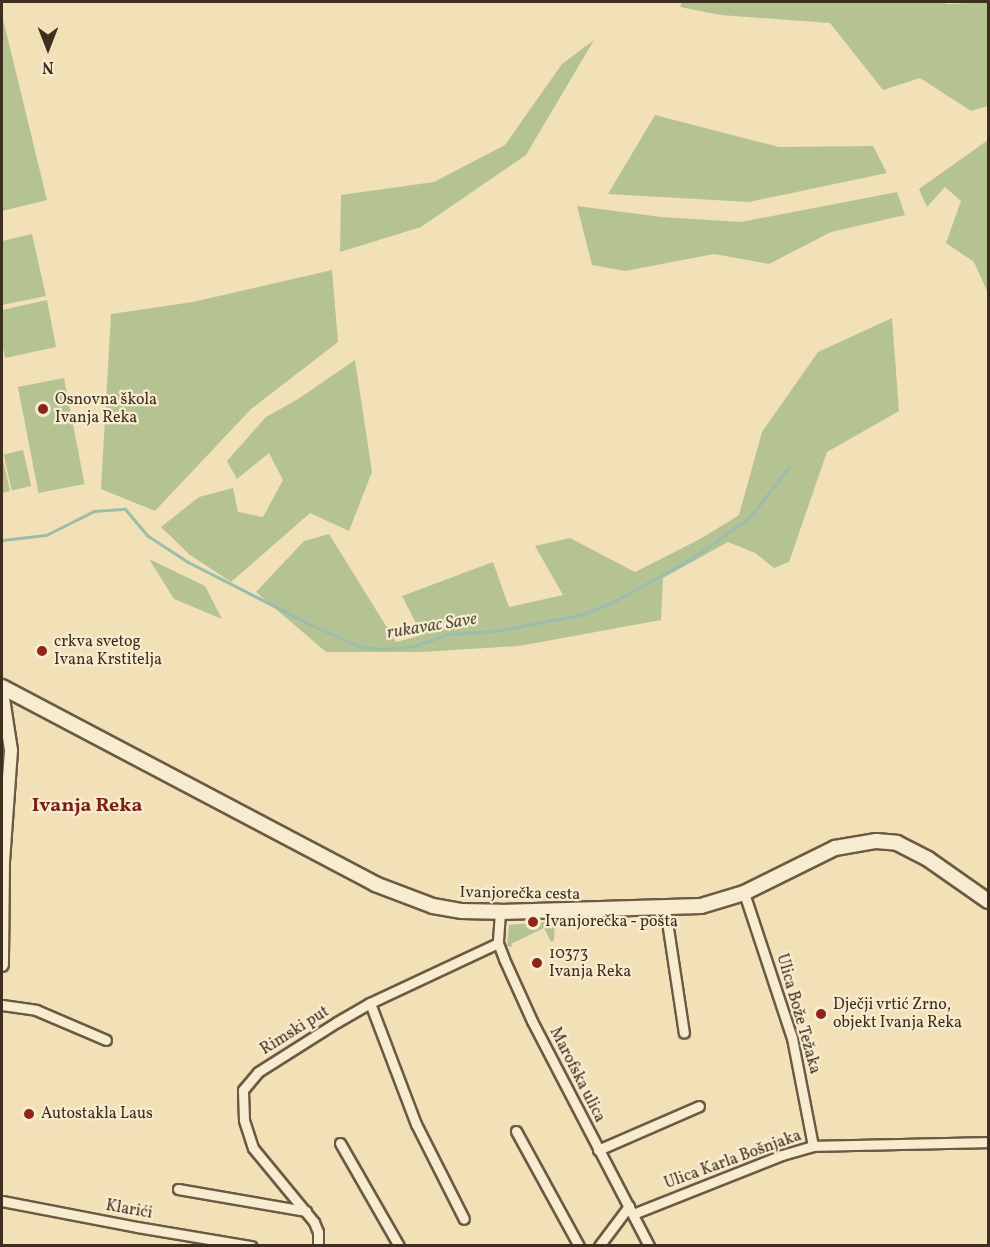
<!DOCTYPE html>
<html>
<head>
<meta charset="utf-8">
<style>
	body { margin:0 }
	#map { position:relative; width:990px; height:1247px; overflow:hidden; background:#f2e0b7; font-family:Vollkorn,serif }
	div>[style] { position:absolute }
	.green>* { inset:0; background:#b5c393; transform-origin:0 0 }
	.stream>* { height:3px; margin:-1.5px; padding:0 1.5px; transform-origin:1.5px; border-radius:1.5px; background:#9bbdac }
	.roads { filter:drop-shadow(2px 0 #6b5a44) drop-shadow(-2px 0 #6b5a44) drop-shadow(0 2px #6b5a44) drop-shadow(0 -2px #6b5a44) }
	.minor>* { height:9px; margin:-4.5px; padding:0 4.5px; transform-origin:4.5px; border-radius:4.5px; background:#f7ebd0 }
	.tertiary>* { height:12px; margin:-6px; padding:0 6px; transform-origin:6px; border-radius:6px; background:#f7ebd0 }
	.secondary>* { height:14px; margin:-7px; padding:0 7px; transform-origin:7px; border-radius:7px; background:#f7ebd0 }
	.dots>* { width:16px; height:16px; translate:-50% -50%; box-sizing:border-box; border:3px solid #f7ebd0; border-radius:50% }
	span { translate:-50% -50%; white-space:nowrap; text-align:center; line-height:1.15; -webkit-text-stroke:4.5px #f7ebd0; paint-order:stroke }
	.poi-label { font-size:16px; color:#3e2e1d }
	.left { translate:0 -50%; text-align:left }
	.street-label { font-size:16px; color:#3e2e1d }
	.water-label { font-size:18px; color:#555241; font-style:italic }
	.quarter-label { font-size:20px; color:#7a1f14; font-weight:700 }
	.frame { position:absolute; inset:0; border:3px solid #3e2e1d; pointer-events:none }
	.north { position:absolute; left:18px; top:18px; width:60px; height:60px; -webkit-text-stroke:4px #f7ebd0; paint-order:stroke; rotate:180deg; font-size:16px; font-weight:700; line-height:24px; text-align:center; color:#3e2e1d }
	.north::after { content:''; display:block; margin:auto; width:21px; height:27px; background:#3e2e1d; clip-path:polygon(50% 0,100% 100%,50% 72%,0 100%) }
</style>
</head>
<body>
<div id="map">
	<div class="green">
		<div style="clip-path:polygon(682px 2px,940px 2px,948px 4px,988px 2px,988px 106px,971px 111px,920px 78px,883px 90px,830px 23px,720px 15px,680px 7px)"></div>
		<div style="clip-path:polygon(2px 15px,47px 200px,2px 211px)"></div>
		<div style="clip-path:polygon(594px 40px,526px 155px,421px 227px,340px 252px,341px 195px,434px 182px,505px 145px,562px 64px)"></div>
		<div style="clip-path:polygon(655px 115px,779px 147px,873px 146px,887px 173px,749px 202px,608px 194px)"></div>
		<div style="clip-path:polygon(988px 140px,988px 293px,974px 262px,946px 243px,961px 201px,945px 187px,927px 207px,919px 189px)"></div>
		<div style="clip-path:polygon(897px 192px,905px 215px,831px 232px,769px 264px,714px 254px,625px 271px,592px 265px,577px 206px,661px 217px,741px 222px)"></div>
		<div style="clip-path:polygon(32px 234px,46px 296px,2px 305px,2px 241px)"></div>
		<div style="clip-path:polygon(332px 270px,338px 342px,251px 409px,155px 511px,101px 489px,111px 314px,193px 302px)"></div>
		<div style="clip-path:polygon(47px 300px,56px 347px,5px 358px,2px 341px,2px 310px)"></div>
		<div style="clip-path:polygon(892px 318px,899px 411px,827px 452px,789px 562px,774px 568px,755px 553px,728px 542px,663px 578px,661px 620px,519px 646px,421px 652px,326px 652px,256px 592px,304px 541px,329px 534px,396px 642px,422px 635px,402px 596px,493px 562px,509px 607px,563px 595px,535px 546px,570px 538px,635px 572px,702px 538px,739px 515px,762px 432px,818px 352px)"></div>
		<div style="clip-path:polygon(355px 360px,372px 472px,349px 531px,310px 513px,231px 582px,190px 555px,161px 527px,199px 497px,233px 488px,238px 512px,263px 517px,283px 480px,269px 453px,237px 479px,227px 461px,266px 417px,298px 399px)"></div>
		<div style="left:64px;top:378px;width:108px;height:47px;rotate:79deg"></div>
		<div style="left:23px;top:450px;width:37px;height:20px;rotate:77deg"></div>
		<div style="clip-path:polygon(2px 455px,10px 491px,2px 493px)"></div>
		<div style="clip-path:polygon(149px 559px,205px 586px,222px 619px,174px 599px)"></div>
		<div style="clip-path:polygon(555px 921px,554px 940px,551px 942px,544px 928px,511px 944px,513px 947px,507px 946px,509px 925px)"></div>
	</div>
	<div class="stream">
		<div style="left:2px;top:540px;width:44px;rotate:-6.5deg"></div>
		<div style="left:46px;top:535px;width:54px;rotate:-26.6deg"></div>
		<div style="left:94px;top:511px;width:31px;rotate:-4deg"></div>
		<div style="left:125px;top:509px;width:35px;rotate:50deg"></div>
		<div style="left:148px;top:536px;width:48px;rotate:33deg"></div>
		<div style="left:188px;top:562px;width:136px;rotate:27.1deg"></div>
		<div style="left:309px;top:624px;width:57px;rotate:23.9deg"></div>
		<div style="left:361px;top:647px;width:22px;rotate:5deg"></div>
		<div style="left:383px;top:649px;width:31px;rotate:-6deg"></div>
		<div style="left:414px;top:646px;width:36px;rotate:-19deg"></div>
		<div style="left:448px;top:634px;width:47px;rotate:-3.7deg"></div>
		<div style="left:495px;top:631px;width:86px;rotate:-10.7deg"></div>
		<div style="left:580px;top:615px;width:33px;rotate:-21deg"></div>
		<div style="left:611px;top:603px;width:91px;rotate:-28.8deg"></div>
		<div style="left:691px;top:559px;width:71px;rotate:-35.3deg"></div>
		<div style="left:749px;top:518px;width:65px;rotate:-51.9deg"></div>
	</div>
	<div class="roads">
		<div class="minor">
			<div style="left:744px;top:893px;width:153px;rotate:71.7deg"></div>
			<div style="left:792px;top:1038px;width:110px;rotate:79deg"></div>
			<div style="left:665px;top:908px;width:126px;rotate:81.4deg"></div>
			<div style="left:500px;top:912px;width:31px;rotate:94deg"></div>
			<div style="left:498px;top:943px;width:17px;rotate:69deg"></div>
			<div style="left:504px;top:959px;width:68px;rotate:65.7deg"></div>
			<div style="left:532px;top:1021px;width:254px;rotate:62.5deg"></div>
			<div style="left:370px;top:1003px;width:129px;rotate:69.2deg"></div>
			<div style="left:416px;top:1124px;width:106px;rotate:63.2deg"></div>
			<div style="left:2px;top:1005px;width:34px;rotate:8deg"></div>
			<div style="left:36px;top:1010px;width:76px;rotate:23.2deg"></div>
			<div style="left:516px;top:1131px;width:131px;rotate:61.3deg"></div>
			<div style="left:340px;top:1143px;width:119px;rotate:60.2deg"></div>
			<div style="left:598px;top:1150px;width:110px;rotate:-23.5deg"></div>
			<div style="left:178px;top:1189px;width:130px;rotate:9.8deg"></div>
			<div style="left:2px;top:1201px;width:137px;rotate:10.9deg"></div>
			<div style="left:137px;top:1227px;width:116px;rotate:9.5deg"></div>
			<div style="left:633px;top:1214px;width:160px;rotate:-21.6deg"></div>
			<div style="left:782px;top:1155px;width:32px;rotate:-16deg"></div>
			<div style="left:813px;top:1146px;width:175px;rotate:-1.3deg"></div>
			<div style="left:318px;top:1246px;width:14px;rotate:-90deg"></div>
			<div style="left:318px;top:1232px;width:11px;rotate:-112deg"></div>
			<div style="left:314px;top:1222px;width:96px;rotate:-129.5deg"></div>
			<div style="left:253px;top:1148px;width:29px;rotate:-108deg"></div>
			<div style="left:244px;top:1120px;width:30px;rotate:-92deg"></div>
			<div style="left:243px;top:1090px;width:23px;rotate:-50deg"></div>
			<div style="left:258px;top:1072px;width:93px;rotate:-32.3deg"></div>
			<div style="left:337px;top:1022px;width:38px;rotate:-30deg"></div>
			<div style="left:370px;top:1003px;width:141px;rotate:-25.1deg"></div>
			<div style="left:599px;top:1246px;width:50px;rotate:-53.1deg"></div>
		</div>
		<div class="tertiary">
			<div style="left:2px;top:692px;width:59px;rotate:81.2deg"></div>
			<div style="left:11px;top:750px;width:112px;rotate:94.1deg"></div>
			<div style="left:3px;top:862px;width:103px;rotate:90.6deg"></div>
		</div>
		<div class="secondary">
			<div style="left:2px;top:687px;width:422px;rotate:27.8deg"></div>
			<div style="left:375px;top:884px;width:62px;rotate:20.8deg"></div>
			<div style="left:433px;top:906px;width:28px;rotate:10deg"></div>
			<div style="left:461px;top:911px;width:39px;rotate:1deg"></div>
			<div style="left:500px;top:912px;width:201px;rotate:-1.7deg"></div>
			<div style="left:701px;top:906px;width:45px;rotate:-16.8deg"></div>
			<div style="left:744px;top:893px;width:102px;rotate:-26.3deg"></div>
			<div style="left:835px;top:848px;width:42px;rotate:-9.7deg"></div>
			<div style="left:876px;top:841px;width:21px;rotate:5deg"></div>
			<div style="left:897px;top:843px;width:35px;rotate:27deg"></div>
			<div style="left:928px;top:859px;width:73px;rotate:35deg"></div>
		</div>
	</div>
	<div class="dots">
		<div style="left:43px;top:409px;background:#8f2418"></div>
		<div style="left:42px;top:651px;background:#8f2418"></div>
		<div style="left:533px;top:922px;background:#8f2418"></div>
		<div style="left:537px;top:963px;background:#8f2418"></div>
		<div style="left:821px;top:1014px;background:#8f2418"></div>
		<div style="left:29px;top:1114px;background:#8f2418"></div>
	</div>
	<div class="poi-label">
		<span class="left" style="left:55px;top:409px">Osnovna škola<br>Ivanja Reka</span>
		<span class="left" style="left:54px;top:651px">crkva svetog<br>Ivana Krstitelja</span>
		<span class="left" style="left:545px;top:922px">Ivanjorečka - pošta</span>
		<span class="left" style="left:549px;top:963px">10373<br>Ivanja Reka</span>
		<span class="left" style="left:833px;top:1014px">Dječji vrtić Zrno,<br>objekt Ivanja Reka</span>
		<span class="left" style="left:41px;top:1114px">Autostakla Laus</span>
	</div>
	<div class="street-label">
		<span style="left:520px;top:894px;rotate:1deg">Ivanjorečka cesta</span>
		<span style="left:798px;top:1014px;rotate:74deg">Ulica Bože Težaka</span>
		<span style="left:295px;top:1031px;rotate:-32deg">Rimski put</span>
		<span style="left:577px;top:1075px;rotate:63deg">Marofska ulica</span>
		<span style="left:733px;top:1160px;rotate:-20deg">Ulica Karla Bošnjaka</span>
		<span style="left:129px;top:1210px;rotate:10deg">Klarići</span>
	</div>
	<div class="water-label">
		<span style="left:432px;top:627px;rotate:-9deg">rukavac Save</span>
	</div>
	<div class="quarter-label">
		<span style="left:87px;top:806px">Ivanja Reka</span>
	</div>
	<div class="frame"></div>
	<div class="north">N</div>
</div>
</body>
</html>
